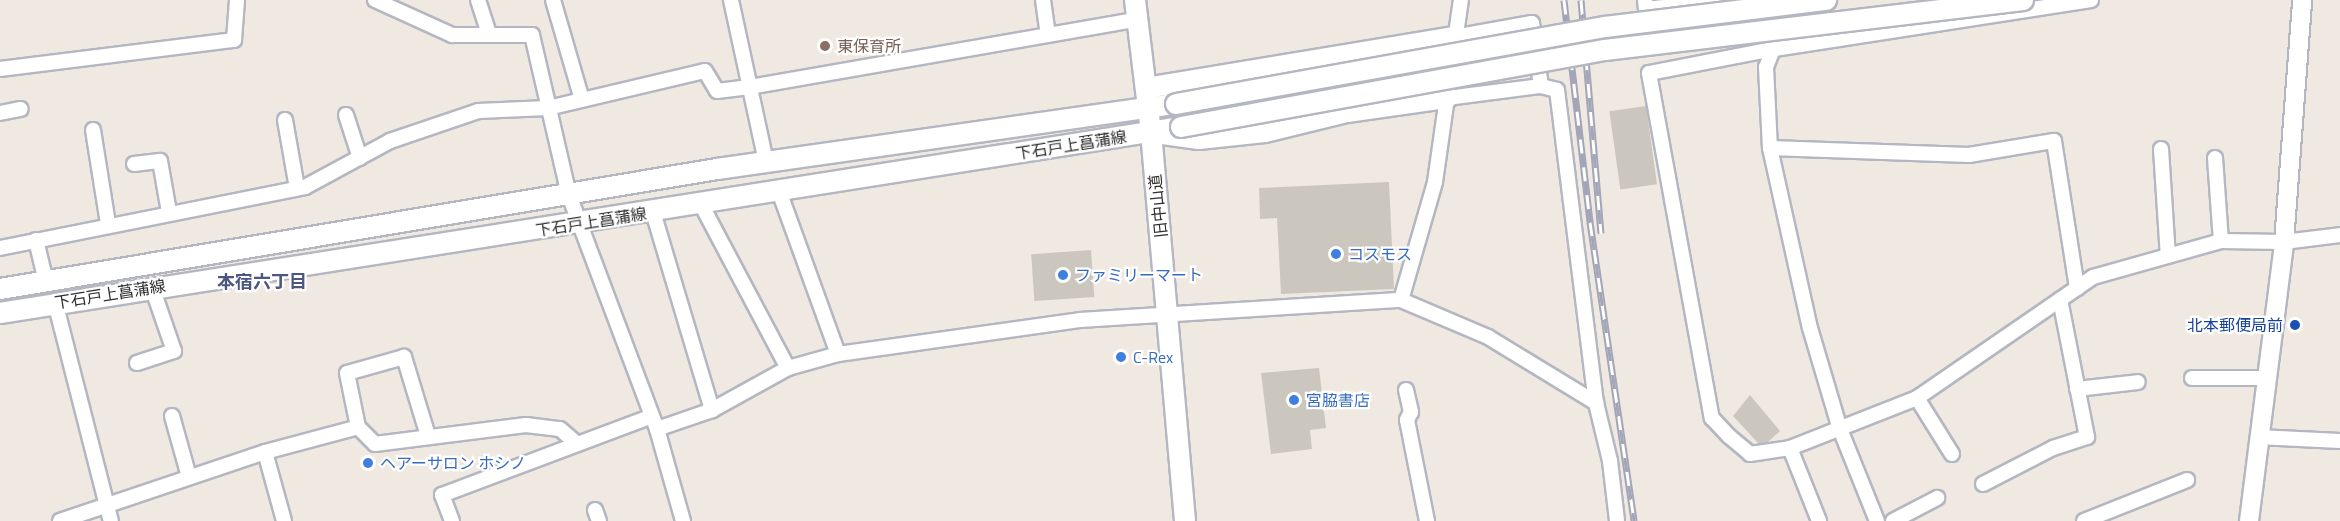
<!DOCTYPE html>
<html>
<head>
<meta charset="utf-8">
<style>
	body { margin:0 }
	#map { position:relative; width:2340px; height:521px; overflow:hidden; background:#efe9e1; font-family:"Titillium Web","Noto Sans JP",sans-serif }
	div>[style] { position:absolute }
	.building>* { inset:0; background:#cbc7bf; transform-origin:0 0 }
	.roads { filter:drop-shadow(2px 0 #b4b7c1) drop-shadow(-2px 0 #b4b7c1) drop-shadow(0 2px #b4b7c1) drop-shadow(0 -2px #b4b7c1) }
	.minor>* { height:14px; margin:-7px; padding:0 7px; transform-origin:7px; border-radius:7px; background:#fff }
	.tertiary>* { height:18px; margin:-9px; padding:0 9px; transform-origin:9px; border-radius:9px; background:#fff }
	.secondary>* { height:20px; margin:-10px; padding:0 10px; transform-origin:10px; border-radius:10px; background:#fff }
	.rail>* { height:7px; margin-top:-3.5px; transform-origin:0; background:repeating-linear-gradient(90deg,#fff 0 14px,#a3a6b8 0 28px); box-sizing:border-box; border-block:2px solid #a3a6b8 }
	.bridges { filter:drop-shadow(2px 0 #b4b7c1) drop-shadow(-2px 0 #b4b7c1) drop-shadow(0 2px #b4b7c1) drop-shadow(0 -2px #b4b7c1) }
	.secondary-bridge>* { height:20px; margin:-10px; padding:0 10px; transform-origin:10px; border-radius:10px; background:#fff }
	.dots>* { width:16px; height:16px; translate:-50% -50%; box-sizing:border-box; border:3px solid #fff; border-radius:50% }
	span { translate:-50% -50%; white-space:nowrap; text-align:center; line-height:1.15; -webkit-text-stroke:4.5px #fff; paint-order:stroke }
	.education-label { font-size:16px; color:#785e54 }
	.left { translate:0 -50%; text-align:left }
	.street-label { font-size:16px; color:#2e2e2e }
	.shop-label { font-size:16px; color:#366cbe }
	.transit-label { font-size:16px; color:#164399 }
	.right { translate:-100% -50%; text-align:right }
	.neighbourhood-label { font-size:18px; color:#4d5680; font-weight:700 }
</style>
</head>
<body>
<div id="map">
	<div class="building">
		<div style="left:1646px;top:106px;width:79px;height:37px;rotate:82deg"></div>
		<div style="clip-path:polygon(1389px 182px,1394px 289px,1281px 294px,1277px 218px,1260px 219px,1259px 188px)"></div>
		<div style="left:1091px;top:250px;width:47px;height:60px;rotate:86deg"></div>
		<div style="clip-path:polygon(1319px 368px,1326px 428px,1310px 430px,1312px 449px,1271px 454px,1261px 373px)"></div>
		<div style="clip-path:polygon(1750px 395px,1780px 431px,1768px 442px,1759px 444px,1733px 416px)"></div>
	</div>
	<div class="roads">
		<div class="minor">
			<div style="left:375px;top:0;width:85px;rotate:24.4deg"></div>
			<div style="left:452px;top:35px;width:80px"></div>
			<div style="left:532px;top:35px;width:164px;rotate:77deg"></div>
			<div style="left:569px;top:195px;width:250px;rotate:69.4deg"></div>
			<div style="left:657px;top:429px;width:96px;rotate:74.2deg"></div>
			<div style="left:478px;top:0;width:35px;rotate:72deg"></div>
			<div style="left:553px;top:0;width:104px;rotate:73.8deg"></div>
			<div style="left:731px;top:0;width:166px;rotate:77.8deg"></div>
			<div style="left:1043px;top:0;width:35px;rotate:82deg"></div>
			<div style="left:1645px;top:0;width:9px;rotate:84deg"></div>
			<div style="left:1646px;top:9px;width:82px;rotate:-6.3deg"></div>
			<div style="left:1780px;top:0;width:49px;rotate:98.1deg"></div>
			<div style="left:1773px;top:49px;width:19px;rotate:111deg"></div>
			<div style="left:1766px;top:67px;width:81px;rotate:87.2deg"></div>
			<div style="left:1770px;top:148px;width:184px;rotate:77.5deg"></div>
			<div style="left:1810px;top:328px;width:105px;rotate:73.5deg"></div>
			<div style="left:1840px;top:429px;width:99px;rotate:68.1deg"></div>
			<div style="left:2091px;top:0;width:322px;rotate:171.2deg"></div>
			<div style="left:1773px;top:49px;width:126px;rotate:169deg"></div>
			<div style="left:1649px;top:73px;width:351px;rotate:79.7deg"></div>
			<div style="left:1712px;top:418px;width:26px;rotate:47deg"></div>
			<div style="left:1730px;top:437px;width:26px;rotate:40deg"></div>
			<div style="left:1750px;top:454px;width:40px;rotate:-8.5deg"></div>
			<div style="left:1790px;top:448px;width:136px;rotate:-21.5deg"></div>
			<div style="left:1917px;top:398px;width:214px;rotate:-34.5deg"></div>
			<div style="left:2093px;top:277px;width:133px;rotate:-15.7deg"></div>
			<div style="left:2221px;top:241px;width:63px;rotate:0.9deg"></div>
			<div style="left:2284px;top:242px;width:56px;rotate:-7.1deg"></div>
			<div style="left:1454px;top:37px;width:79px;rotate:-10.2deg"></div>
			<div style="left:1532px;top:23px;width:64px;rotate:81.9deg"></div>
			<div style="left:0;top:69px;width:236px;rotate:-7.1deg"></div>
			<div style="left:234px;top:40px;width:40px;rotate:-85.7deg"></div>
			<div style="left:1447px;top:98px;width:95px;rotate:-7.3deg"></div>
			<div style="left:1541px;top:86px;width:16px;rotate:14deg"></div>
			<div style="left:1557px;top:90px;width:315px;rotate:82.9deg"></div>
			<div style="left:1596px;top:403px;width:60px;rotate:76.4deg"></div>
			<div style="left:1610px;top:461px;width:60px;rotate:83.3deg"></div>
			<div style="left:0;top:113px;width:21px;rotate:-11deg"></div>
			<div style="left:346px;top:115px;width:45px;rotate:72deg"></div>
			<div style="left:285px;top:120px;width:69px;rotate:80deg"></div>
			<div style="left:93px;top:130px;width:95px;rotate:80.9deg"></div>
			<div style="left:1770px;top:148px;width:199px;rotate:2deg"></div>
			<div style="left:1969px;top:155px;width:86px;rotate:-9.4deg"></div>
			<div style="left:2054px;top:141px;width:149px;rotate:81.1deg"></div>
			<div style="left:2161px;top:149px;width:107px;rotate:86.3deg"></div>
			<div style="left:2215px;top:158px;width:83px;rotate:85.9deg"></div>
			<div style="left:134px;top:164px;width:26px;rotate:-7deg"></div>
			<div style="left:160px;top:161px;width:52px;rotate:80deg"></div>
			<div style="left:779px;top:191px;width:173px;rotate:70.1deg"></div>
			<div style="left:701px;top:204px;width:186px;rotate:62.1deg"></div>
			<div style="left:653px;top:212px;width:207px;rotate:73.4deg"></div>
			<div style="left:36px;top:240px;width:43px;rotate:76.6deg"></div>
			<div style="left:0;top:248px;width:311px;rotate:-11.3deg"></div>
			<div style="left:305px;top:187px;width:97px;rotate:-28.4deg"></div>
			<div style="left:390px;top:141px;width:93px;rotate:-18.8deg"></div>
			<div style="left:478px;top:111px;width:70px;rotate:-2.5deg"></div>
			<div style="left:548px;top:108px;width:161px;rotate:-13.3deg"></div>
			<div style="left:705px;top:71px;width:23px;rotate:59deg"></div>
			<div style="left:717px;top:91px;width:33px;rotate:-7deg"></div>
			<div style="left:750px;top:87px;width:394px;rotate:-9.9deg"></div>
			<div style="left:1401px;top:300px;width:123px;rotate:-73.9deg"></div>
			<div style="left:1435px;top:182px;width:184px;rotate:-81.9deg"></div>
			<div style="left:55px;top:302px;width:226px;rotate:75.7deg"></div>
			<div style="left:137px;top:363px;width:39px;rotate:-18deg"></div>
			<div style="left:174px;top:351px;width:68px;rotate:-109deg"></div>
			<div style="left:2192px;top:378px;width:74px"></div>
			<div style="left:2077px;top:389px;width:61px;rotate:-6.5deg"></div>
			<div style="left:1406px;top:390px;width:23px;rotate:77deg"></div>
			<div style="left:1411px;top:412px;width:9px;rotate:117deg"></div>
			<div style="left:1407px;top:420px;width:103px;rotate:78.8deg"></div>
			<div style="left:1917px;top:398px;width:66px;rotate:58deg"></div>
			<div style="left:172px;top:416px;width:63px;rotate:74.4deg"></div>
			<div style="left:657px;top:429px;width:58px;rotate:-19.1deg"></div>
			<div style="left:712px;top:410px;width:87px;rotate:-28.9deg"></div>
			<div style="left:788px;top:368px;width:52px;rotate:-15.6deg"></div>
			<div style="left:838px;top:354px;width:244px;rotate:-8deg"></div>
			<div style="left:1080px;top:320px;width:322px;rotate:-3.6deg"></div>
			<div style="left:1401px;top:300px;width:95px;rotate:23deg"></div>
			<div style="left:1488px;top:337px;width:127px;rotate:31.4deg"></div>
			<div style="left:428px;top:436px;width:83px;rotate:-106.9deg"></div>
			<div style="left:404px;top:357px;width:59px;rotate:164.3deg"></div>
			<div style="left:347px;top:373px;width:55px;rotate:78.5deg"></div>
			<div style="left:358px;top:427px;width:24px;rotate:45deg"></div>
			<div style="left:375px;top:444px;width:152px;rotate:-7.2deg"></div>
			<div style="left:526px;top:425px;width:34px;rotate:7deg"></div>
			<div style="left:560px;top:429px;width:20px;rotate:41deg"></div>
			<div style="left:2258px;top:437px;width:82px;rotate:2.8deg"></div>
			<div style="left:1790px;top:448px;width:79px;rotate:68.3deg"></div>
			<div style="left:265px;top:452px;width:72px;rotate:74.6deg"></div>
			<div style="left:1983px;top:484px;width:79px;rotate:-27.2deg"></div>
			<div style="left:2053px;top:448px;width:36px;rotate:-18deg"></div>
			<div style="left:2087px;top:437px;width:140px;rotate:-101.1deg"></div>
			<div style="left:595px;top:510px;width:12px;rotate:70deg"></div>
			<div style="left:60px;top:521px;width:216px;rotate:-18.6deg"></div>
			<div style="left:265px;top:452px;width:96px;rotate:-15deg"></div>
			<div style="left:452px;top:521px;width:28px;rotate:-111deg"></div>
			<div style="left:442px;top:495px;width:224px;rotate:-20.6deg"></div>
			<div style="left:1893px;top:521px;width:50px;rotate:-27.6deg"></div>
			<div style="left:2084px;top:521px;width:111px;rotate:-21.7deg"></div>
		</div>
		<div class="tertiary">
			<div style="left:2249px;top:521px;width:281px;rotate:-82.8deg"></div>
			<div style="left:2284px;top:242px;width:243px;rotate:-85.7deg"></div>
		</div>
		<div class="secondary">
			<div style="left:1135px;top:0;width:133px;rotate:83.1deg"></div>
			<div style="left:1151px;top:132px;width:390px;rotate:85deg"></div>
			<div style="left:1146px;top:88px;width:312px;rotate:-9.4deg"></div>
			<div style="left:1163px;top:134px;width:36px;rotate:8deg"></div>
			<div style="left:1199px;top:139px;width:66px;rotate:-6.1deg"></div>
			<div style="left:1265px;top:132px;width:84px;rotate:-13.7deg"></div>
			<div style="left:1347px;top:112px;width:101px;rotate:-8deg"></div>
			<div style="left:0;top:289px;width:727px;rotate:-9.5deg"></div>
			<div style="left:717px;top:169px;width:464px;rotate:-8.1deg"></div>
			<div style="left:0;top:313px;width:1196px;rotate:-8.95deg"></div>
		</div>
	</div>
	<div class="rail">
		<div style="left:1564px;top:0;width:224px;rotate:83.3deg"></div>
		<div style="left:1590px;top:222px;width:302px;rotate:81.6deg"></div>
		<div style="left:1581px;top:0;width:234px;rotate:85.1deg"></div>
	</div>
	<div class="bridges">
		<div class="secondary-bridge">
			<div style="left:1176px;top:104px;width:436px;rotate:-10.2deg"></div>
			<div style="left:1605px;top:27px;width:223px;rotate:-7deg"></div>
			<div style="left:1181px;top:127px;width:431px;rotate:-10.3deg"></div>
			<div style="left:1605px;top:50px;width:421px;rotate:-6.8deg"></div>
		</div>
	</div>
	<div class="dots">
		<div style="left:825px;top:46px;background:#8d6e63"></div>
		<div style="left:1336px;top:254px;background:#3f7fe0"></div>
		<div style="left:1063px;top:275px;background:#3f7fe0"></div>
		<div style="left:2295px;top:325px;background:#1a4fb4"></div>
		<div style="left:1121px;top:357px;background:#3f7fe0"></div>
		<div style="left:1294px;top:400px;background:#3f7fe0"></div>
		<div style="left:368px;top:463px;background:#3f7fe0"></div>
	</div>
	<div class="education-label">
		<span class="left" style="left:837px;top:46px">東保育所</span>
	</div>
	<div class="street-label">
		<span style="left:1071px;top:145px;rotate:-9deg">下石戸上菖蒲線</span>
		<span style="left:1158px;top:206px;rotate:-96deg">旧中山道</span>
		<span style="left:591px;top:222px;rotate:-9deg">下石戸上菖蒲線</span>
		<span style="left:110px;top:294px;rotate:-9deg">下石戸上菖蒲線</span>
	</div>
	<div class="shop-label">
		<span class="left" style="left:1348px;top:254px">コスモス</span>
		<span class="left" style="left:1075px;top:275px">ファミリーマート</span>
		<span class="left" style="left:1133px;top:357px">C-Rex</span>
		<span class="left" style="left:1306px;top:400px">宮脇書店</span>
		<span class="left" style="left:380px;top:463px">ヘアーサロン ホシノ</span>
	</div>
	<div class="transit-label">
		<span class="right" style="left:2283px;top:325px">北本郵便局前</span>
	</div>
	<div class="neighbourhood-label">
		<span style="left:262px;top:282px">本宿六丁目</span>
	</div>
</div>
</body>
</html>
